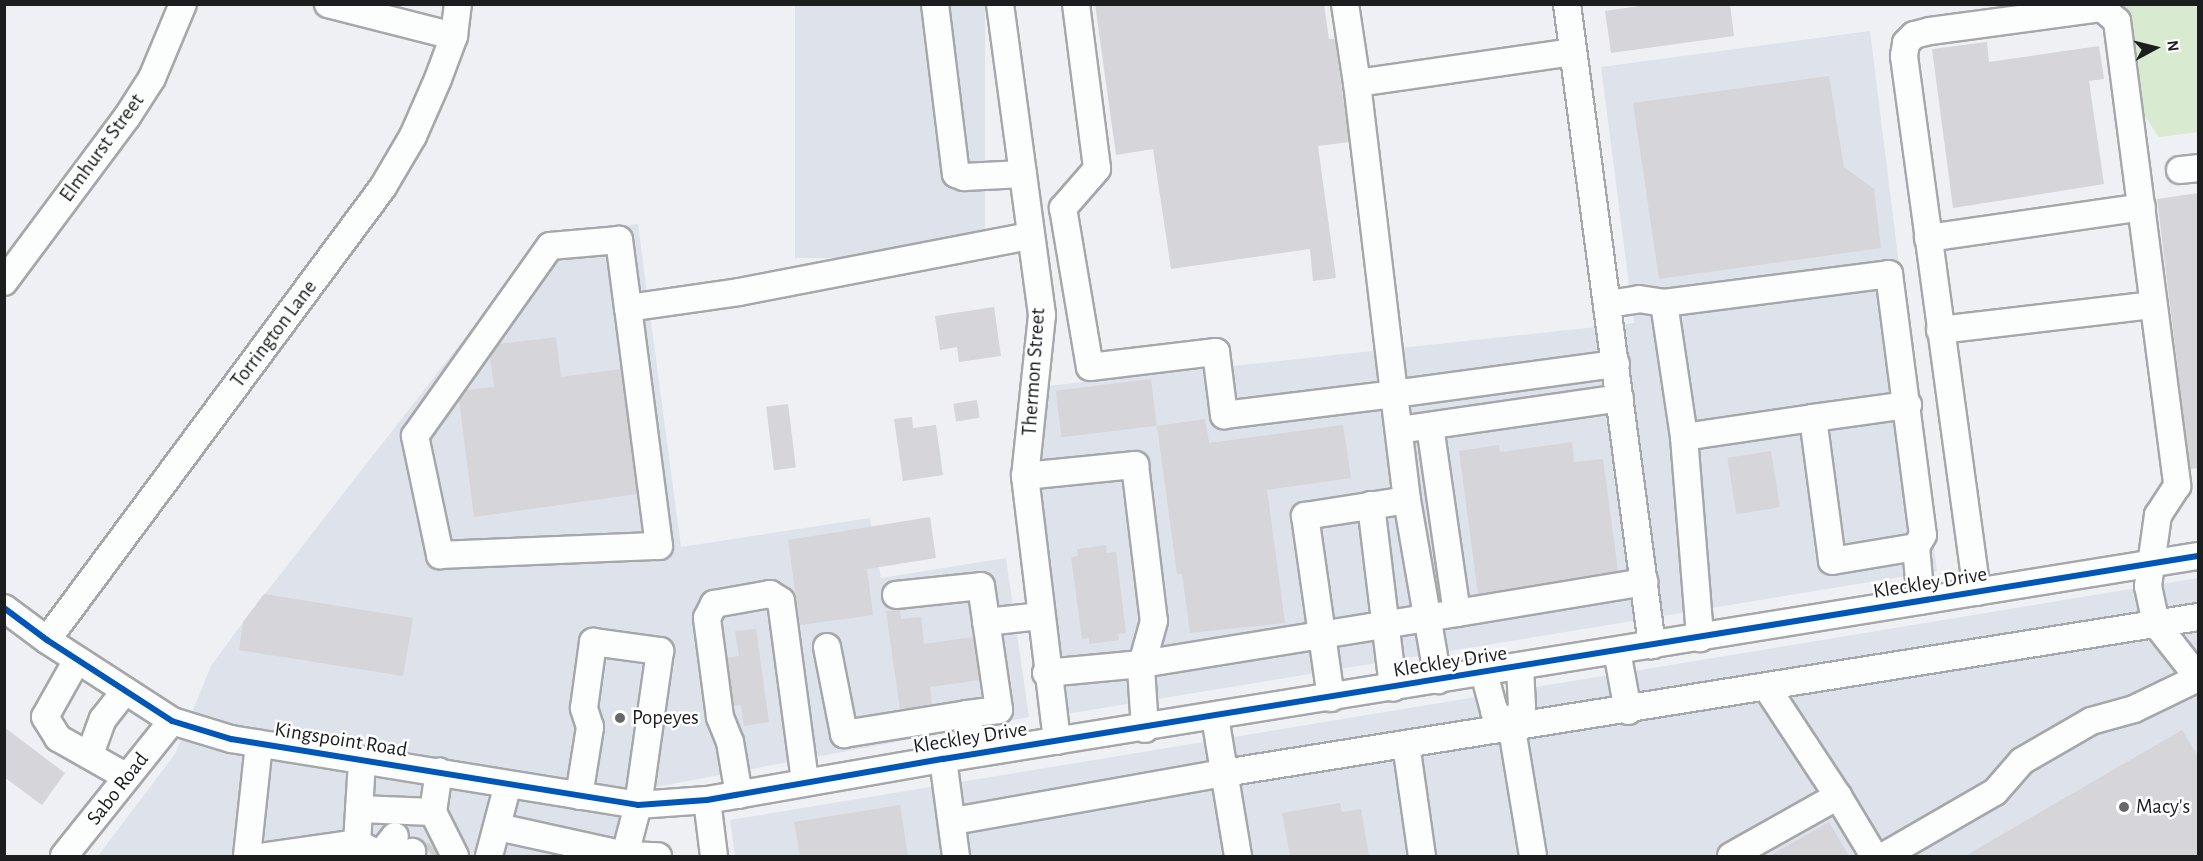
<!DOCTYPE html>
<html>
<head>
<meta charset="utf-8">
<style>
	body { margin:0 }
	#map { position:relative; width:2203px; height:861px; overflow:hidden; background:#eef0f4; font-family:"Alegreya Sans",sans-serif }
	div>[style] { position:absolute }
	.built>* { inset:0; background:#dee2eb; transform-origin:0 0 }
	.green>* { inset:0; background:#d8ead0 }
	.building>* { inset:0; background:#d6d5d9; transform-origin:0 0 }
	.minor-tunnel>* { height:26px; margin-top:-13px; transform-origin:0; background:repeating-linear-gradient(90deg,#ced0d4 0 26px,transparent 0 39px) }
	.roads { filter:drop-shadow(2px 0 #a6a7aa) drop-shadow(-2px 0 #a6a7aa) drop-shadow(0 2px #a6a7aa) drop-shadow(0 -2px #a6a7aa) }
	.minor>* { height:26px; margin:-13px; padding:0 13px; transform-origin:13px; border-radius:13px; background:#fcfdfd }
	.cycleway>* { height:6px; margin:-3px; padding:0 3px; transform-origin:3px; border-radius:3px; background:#0057b8 }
	.dots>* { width:16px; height:16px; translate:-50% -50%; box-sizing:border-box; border:3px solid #fff; border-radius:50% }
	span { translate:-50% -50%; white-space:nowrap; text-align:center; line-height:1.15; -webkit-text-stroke:5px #fff; paint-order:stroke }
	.street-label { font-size:21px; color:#1c1d1f }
	.poi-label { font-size:21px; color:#1c1d1f }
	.left { translate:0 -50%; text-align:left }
	.frame { position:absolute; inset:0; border:6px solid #1c1d1f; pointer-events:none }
	.north { position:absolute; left:2125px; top:18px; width:60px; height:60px; -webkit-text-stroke:4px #fff; paint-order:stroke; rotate:83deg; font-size:16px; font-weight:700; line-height:24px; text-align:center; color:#1c1d1f }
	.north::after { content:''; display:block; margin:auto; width:21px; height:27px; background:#1c1d1f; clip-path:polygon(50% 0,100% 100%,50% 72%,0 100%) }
</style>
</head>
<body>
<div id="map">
	<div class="built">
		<div style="left:795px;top:5px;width:190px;height:253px"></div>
		<div style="clip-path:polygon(1870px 31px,1937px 571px,1066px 714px,1038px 485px,1047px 386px,1634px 323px,1601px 67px)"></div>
		<div style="clip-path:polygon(638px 224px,681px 547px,870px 518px,881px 578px,1006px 558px,1029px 717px,656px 787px,638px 856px,98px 856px,175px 754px,211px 666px,243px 622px,546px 234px)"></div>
		<div style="clip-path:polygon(2198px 578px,2198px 856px,735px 856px,730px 820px)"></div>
	</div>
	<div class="green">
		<div style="clip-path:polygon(2121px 5px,2198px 5px,2198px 132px,2159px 137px,2142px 112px)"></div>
	</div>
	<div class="building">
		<div style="clip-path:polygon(1095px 4px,1324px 4px,1329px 39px,1335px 39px,1349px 142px,1318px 146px,1336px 278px,1313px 281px,1310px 249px,1171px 269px,1153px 149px,1116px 155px)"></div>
		<div style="clip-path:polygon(1653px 4px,1730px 4px,1734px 36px,1611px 53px,1605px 11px)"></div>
		<div style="clip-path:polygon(1987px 42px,1989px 62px,2099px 46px,2104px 79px,2089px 81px,2104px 184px,1953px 208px,1932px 49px)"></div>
		<div style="clip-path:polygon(1829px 76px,1844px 167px,1874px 189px,1881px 248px,1659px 279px,1633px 103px)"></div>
		<div style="clip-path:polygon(2199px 193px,2199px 468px,2190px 469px,2157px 199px)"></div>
		<div style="clip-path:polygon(994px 307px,1001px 356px,959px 362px,957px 347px,940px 350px,935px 316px)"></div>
		<div style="clip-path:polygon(556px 337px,561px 377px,621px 369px,637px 494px,474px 517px,459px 400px,466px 390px,494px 387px,490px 356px,499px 344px)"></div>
		<div style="left:1151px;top:379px;width:47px;height:96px;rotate:83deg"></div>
		<div style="left:977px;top:400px;width:18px;height:24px;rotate:81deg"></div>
		<div style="left:788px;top:404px;width:64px;height:22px;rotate:83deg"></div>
		<div style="clip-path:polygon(912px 417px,913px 428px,936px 425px,943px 475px,903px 481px,894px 419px)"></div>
		<div style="clip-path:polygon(1205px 419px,1209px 443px,1343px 425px,1351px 478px,1267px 490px,1285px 623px,1190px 633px,1182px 574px,1177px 574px,1157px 426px)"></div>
		<div style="clip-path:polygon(1572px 442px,1574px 462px,1603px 459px,1618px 571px,1478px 594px,1459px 451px,1499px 445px,1500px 452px)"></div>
		<div style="left:1771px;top:451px;width:57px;height:44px;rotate:81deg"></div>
		<div style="clip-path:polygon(930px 517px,936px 558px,867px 569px,873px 615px,800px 625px,788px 540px)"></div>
		<div style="clip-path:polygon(1106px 545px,1107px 553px,1116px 552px,1126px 633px,1118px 634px,1119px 640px,1089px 644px,1089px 638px,1082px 639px,1071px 557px,1078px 556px,1077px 549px)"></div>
		<div style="clip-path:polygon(264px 594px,413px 618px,403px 676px,239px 650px,243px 622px)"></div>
		<div style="clip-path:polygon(900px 610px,901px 619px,921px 617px,924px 644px,973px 637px,980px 680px,930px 687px,932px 704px,900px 710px,886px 611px)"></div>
		<div style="clip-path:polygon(756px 629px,769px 722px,744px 726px,741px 705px,734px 706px,727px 658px,739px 656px,735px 631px)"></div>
		<div style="clip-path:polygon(4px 727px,65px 773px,42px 805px,4px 777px)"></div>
		<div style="clip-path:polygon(2182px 730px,2199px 758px,2199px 856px,1965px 856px)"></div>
		<div style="clip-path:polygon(1340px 803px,1342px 812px,1361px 809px,1369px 856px,1290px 856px,1282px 813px)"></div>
		<div style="clip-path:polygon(900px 805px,908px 856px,800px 856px,794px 822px)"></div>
		<div style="clip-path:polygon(1829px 822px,1849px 856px,1769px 856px)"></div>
	</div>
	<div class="minor-tunnel">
		<div style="left:433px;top:856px;width:6px;rotate:-45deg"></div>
	</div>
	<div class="roads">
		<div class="minor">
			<div style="left:328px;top:4px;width:130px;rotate:14.3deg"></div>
			<div style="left:935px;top:4px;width:171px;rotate:83deg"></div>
			<div style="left:956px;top:174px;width:9px;rotate:21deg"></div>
			<div style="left:964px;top:177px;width:59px;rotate:-2.9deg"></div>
			<div style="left:1000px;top:4px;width:314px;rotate:82.3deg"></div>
			<div style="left:1042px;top:315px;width:162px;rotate:96deg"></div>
			<div style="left:1025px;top:476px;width:267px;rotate:83.1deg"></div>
			<div style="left:1076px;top:4px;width:166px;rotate:82.7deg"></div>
			<div style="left:1097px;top:169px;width:52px;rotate:131.1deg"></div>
			<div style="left:1063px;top:208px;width:161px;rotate:80.4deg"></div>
			<div style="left:1090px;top:367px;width:127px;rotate:-6.8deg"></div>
			<div style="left:1216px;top:352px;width:64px;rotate:82.8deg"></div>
			<div style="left:1224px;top:415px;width:171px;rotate:-7deg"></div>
			<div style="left:1394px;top:394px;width:107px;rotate:83deg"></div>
			<div style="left:1407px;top:500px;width:183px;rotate:80.2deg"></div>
			<div style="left:1345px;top:4px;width:80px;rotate:81.4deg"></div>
			<div style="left:1567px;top:4px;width:647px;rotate:82.45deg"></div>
			<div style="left:1573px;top:52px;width:218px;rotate:171.8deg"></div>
			<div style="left:1357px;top:83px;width:313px;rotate:83.2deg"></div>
			<div style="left:1394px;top:394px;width:224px;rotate:-7.7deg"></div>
			<div style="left:2180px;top:170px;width:18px;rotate:-6deg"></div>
			<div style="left:1928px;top:238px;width:216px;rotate:-8.2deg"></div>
			<div style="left:4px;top:282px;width:206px;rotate:-53.3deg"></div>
			<div style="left:127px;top:117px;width:46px;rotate:-57.3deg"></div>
			<div style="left:152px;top:78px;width:80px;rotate:-67.3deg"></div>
			<div style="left:1664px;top:303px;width:135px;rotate:81.5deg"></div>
			<div style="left:1684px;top:437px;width:202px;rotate:85.4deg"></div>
			<div style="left:1609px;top:304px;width:30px;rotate:-9deg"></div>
			<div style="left:1639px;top:299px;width:25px;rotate:9deg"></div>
			<div style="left:1664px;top:303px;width:227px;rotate:-7.3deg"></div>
			<div style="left:1889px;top:274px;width:263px;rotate:82.6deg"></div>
			<div style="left:1923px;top:535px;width:14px;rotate:120deg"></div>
			<div style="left:1916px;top:547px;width:54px;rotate:84.7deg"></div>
			<div style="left:628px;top:308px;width:69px;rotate:-97.5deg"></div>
			<div style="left:619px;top:240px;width:69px;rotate:175deg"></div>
			<div style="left:550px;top:246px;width:233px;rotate:125.4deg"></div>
			<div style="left:415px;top:436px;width:122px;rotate:78.1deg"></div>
			<div style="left:440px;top:555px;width:219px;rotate:-2.4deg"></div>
			<div style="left:659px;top:546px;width:240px;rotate:-97.4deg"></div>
			<div style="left:628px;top:308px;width:112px;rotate:-8.2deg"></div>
			<div style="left:739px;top:292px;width:297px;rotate:-10.9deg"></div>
			<div style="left:1940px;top:330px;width:215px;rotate:-6.7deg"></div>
			<div style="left:1813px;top:418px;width:96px;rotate:-7.8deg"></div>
			<div style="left:1430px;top:426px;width:189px;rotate:81.8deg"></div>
			<div style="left:1457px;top:613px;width:190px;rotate:-9.4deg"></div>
			<div style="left:1413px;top:428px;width:209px;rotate:-8.2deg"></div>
			<div style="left:1684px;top:437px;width:130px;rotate:-8.4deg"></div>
			<div style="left:1813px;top:418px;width:144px;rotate:82.4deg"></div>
			<div style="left:1832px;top:561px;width:85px;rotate:-9.5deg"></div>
			<div style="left:1025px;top:476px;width:111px;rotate:-5.7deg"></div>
			<div style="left:1135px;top:465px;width:157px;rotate:83.1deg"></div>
			<div style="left:1154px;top:621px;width:49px;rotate:105.5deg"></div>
			<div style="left:1141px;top:668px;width:61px;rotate:86.2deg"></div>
			<div style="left:1371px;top:505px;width:184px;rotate:83.1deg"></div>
			<div style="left:1977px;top:592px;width:541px;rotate:-97.76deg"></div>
			<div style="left:1904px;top:56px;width:13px;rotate:-81deg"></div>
			<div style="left:1906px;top:43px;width:11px;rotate:-45deg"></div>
			<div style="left:1914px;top:35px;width:16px;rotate:-14deg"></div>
			<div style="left:1930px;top:31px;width:174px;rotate:-7.6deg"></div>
			<div style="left:2102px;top:8px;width:20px;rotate:41deg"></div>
			<div style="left:2117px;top:21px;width:469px;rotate:82.6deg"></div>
			<div style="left:2177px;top:486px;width:35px;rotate:123deg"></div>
			<div style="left:2158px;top:515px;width:72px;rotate:98deg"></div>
			<div style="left:2148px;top:586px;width:39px;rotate:78deg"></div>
			<div style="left:2156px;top:624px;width:66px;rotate:51.7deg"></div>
			<div style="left:896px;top:595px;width:85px;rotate:-6deg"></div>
			<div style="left:981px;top:586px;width:125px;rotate:81.7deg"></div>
			<div style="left:999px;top:710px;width:32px;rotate:173deg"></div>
			<div style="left:967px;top:714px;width:40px;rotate:81.5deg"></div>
			<div style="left:4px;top:608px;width:54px;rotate:36.7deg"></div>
			<div style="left:47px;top:640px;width:149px;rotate:32.9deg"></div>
			<div style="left:172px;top:721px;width:62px;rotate:17deg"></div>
			<div style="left:231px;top:739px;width:412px;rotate:9.2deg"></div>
			<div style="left:638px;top:805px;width:69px;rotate:-4.1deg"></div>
			<div style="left:707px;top:800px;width:240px;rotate:-9.9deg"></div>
			<div style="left:943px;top:759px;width:1271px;rotate:-9.19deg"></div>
			<div style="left:986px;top:622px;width:54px;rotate:-6.3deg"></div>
			<div style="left:47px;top:640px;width:564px;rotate:-53.43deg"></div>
			<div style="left:383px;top:187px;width:59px;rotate:-59.5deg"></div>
			<div style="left:413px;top:136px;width:62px;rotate:-66.3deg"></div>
			<div style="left:438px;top:79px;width:46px;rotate:-69.6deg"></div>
			<div style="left:454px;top:36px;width:32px;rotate:-83deg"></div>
			<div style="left:827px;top:647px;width:89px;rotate:78.9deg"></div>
			<div style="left:844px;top:734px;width:125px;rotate:-9.2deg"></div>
			<div style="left:1617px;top:651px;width:61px;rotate:79.6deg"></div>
			<div style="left:77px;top:660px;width:65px;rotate:119.3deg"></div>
			<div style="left:45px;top:717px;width:25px;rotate:58deg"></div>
			<div style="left:58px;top:738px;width:79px;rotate:29.5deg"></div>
			<div style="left:1520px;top:667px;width:40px;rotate:87.1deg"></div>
			<div style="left:1522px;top:707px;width:24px;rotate:114deg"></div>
			<div style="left:1512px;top:729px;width:129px;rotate:80.6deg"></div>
			<div style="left:1046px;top:673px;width:96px;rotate:-5.4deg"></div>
			<div style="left:1142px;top:664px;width:319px;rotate:-9.2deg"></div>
			<div style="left:1484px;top:673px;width:39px;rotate:75deg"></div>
			<div style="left:1494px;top:711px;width:25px;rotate:45deg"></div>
			<div style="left:1767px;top:688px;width:129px;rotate:56.7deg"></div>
			<div style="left:1331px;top:698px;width:184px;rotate:-98.1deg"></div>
			<div style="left:1305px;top:516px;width:103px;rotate:-8.9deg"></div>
			<div style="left:1215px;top:717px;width:141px;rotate:80.6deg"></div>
			<div style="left:1406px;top:744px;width:113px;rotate:81.9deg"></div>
			<div style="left:90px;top:754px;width:37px;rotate:-70deg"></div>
			<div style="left:103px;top:719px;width:36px;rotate:-52deg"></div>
			<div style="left:943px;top:759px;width:98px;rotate:82.4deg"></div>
			<div style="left:739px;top:795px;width:54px;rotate:-99.6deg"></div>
			<div style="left:730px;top:742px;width:27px;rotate:-112deg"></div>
			<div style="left:720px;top:717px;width:100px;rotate:-97.5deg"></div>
			<div style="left:707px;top:618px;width:16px;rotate:-63deg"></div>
			<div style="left:714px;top:604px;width:57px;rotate:-10.1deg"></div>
			<div style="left:770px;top:594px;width:13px;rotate:32deg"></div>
			<div style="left:781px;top:601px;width:183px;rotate:82.4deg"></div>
			<div style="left:579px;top:796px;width:70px;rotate:-80.9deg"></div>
			<div style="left:590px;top:727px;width:20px;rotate:-108deg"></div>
			<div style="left:584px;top:708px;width:67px;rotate:-82.2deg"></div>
			<div style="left:593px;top:642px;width:68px;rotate:7.7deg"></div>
			<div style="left:660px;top:651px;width:156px;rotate:98.1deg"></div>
			<div style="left:638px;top:805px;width:52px;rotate:104.6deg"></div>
			<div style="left:707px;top:800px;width:56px;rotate:82.9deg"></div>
			<div style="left:359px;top:809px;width:74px;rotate:2.3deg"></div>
			<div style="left:433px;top:812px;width:41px;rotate:-81.7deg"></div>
			<div style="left:433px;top:812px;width:49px;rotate:63.4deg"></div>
			<div style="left:954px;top:821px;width:274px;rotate:-10.1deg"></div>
			<div style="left:1224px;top:773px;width:986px;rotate:-9.1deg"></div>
			<div style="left:498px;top:827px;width:130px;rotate:12.4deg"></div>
			<div style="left:625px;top:855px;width:33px;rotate:2deg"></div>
			<div style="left:357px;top:843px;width:29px;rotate:27deg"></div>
			<div style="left:380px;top:855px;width:24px;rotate:-52deg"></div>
			<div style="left:64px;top:856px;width:173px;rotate:-51.3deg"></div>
			<div style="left:247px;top:856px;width:113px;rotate:-83.9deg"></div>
			<div style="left:266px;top:856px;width:92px;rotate:-8.1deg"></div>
			<div style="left:357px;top:843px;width:82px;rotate:-86.5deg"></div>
			<div style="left:408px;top:856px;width:6px;rotate:-45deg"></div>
			<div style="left:489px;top:856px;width:74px;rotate:-75.2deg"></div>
			<div style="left:1731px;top:856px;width:123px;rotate:-29.3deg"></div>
			<div style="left:1838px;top:796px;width:70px;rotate:59deg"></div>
			<div style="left:1884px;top:856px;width:128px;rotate:-30deg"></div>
			<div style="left:1995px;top:792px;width:41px;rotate:-48.9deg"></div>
			<div style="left:2022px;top:761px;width:80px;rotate:-30.1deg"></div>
			<div style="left:2091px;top:721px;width:45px;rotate:-15.6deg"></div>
			<div style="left:2134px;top:709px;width:71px;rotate:-25.8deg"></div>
		</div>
	</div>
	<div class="cycleway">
		<div style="left:4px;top:608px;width:54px;rotate:36.7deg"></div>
		<div style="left:47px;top:640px;width:149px;rotate:32.9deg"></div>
		<div style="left:172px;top:721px;width:62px;rotate:17deg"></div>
		<div style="left:231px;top:739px;width:412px;rotate:9.2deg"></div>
		<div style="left:638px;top:805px;width:69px;rotate:-4.1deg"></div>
		<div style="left:707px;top:800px;width:240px;rotate:-9.9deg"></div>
		<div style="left:943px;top:759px;width:1271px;rotate:-9.19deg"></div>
	</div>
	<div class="dots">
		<div style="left:620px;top:718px;background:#66676a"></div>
		<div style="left:2124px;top:807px;background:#66676a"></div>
	</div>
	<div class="street-label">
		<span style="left:102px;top:148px;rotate:-54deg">Elmhurst Street</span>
		<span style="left:274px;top:334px;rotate:-53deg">Torrington Lane</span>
		<span style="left:1034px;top:372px;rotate:-86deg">Thermon Street</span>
		<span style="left:1930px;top:583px;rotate:-9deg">Kleckley Drive</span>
		<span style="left:1450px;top:662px;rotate:-9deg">Kleckley Drive</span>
		<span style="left:970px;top:738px;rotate:-9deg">Kleckley Drive</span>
		<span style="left:341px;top:740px;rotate:9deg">Kingspoint Road</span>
		<span style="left:118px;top:789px;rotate:-52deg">Sabo Road</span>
	</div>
	<div class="poi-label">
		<span class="left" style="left:632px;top:718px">Popeyes</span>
		<span class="left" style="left:2136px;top:807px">Macy's</span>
	</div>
	<div class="frame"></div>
	<div class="north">N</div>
</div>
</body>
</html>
